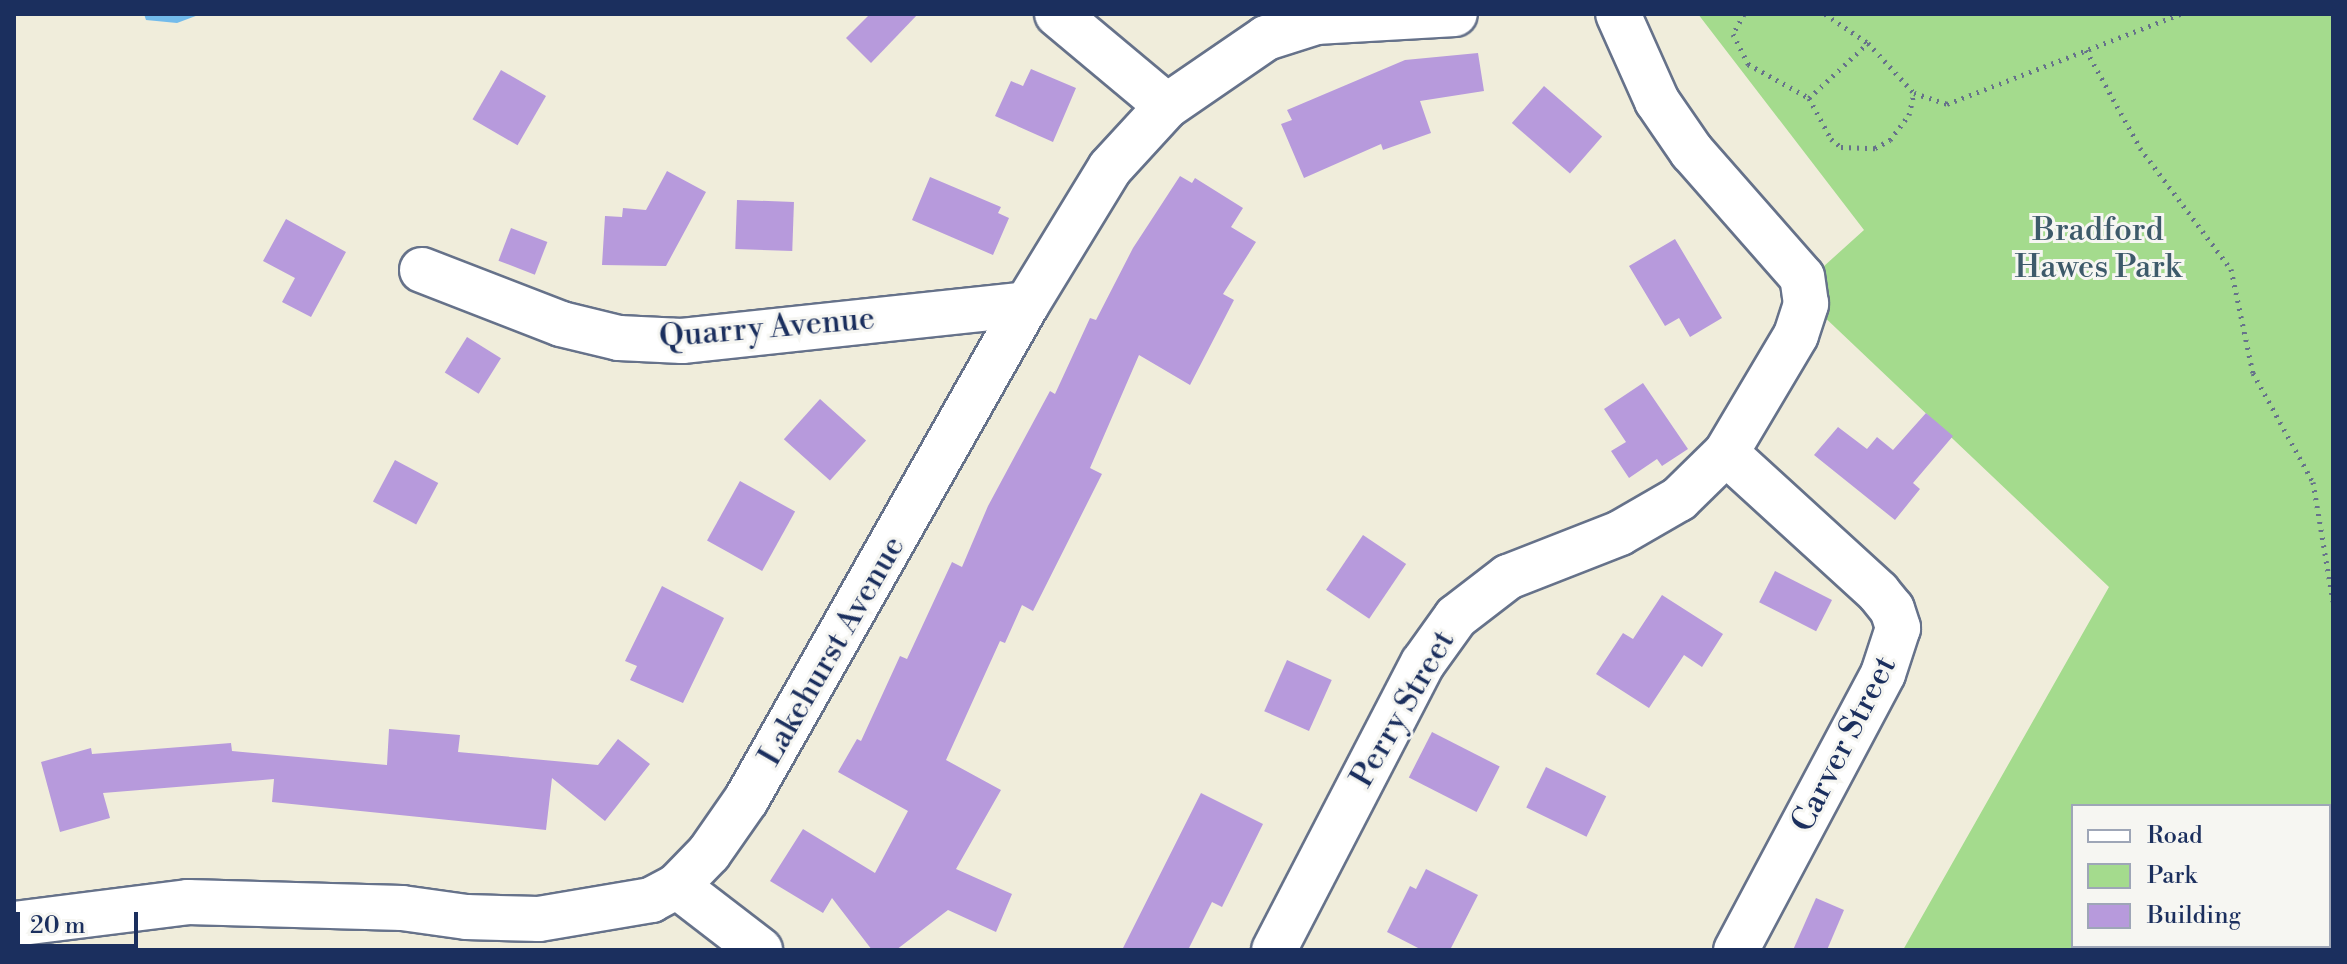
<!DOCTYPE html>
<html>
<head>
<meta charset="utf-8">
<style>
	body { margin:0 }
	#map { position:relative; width:2347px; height:964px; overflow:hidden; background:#f0eddb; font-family:"Libre Bodoni",serif }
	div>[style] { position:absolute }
	.green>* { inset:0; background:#a4db8d }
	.water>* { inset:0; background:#73bbeb }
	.building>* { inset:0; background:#b79adc; transform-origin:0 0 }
	.path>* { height:5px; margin-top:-2.5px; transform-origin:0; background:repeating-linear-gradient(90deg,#66728a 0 2px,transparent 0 8px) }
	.roads { filter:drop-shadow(2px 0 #66728a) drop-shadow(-2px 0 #66728a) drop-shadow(0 2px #66728a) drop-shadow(0 -2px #66728a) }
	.minor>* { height:44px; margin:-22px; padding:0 22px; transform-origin:22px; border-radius:22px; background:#fff }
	span { translate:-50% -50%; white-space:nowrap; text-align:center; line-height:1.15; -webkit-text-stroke:6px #f6f6f2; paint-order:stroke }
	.park-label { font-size:32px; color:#3d5a6a }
	.street-label { font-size:32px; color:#1b2f5e }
	.frame { position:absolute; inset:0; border:16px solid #1b2f5e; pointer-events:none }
	.legend { position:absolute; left:2071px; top:804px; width:260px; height:144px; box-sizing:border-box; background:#f6f6f2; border:2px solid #9ea6b7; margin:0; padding:10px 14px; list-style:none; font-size:24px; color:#1b2f5e }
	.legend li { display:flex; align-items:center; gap:16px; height:40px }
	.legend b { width:40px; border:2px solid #9ea6b7 }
	.scale { position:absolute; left:16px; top:912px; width:122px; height:36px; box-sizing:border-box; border:4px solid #1b2f5e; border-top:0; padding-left:10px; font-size:24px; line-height:28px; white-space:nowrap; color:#1b2f5e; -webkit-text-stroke:6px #f6f6f2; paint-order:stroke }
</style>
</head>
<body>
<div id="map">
	<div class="green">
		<div style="clip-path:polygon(evenodd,1698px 14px,2333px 14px,2333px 950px,1903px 950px,2109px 587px,1818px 311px,1813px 276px,1864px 230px,1698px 14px,2073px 806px,2329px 806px,2329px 946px,2073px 946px,2073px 806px)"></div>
	</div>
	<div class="water">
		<div style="clip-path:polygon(144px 14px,201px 14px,177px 23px,146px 20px)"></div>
	</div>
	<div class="building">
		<div style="clip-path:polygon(870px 14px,918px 14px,871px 63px,846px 38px)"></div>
		<div style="clip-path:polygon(1478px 53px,1484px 91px,1420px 101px,1431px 133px,1383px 150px,1381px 144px,1304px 178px,1281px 124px,1292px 120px,1287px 110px,1405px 60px)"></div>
		<div style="clip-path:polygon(1031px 69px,1076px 88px,1053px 142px,995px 116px,1011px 81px,1023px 86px)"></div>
		<div style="left:501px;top:70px;width:52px;height:57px;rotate:30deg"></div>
		<div style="left:1544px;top:86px;width:77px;height:49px;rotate:41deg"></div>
		<div style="clip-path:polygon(667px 171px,706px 192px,666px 266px,602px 265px,605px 216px,622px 217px,623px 208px,646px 210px)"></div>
		<div style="clip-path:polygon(1180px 176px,1192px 183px,1195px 178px,1243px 208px,1231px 227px,1256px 242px,1223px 294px,1234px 300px,1190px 385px,1139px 355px,1090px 468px,1102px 474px,1033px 611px,1022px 605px,1005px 643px,1000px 641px,946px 760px,1001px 790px,956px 869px,1012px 894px,996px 932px,948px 910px,896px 950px,872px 950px,832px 898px,823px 913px,770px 881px,803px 829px,875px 873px,908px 811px,838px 772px,857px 739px,861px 741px,900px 656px,907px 659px,952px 562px,962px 567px,988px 506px,1050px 391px,1055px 394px,1090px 318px,1096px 320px,1133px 248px)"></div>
		<div style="clip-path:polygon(930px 177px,1001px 207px,998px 213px,1009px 218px,993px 255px,912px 220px)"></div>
		<div style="left:737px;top:200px;width:57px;height:49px;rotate:2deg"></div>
		<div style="clip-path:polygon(286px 219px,346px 252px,311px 317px,282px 302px,295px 278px,263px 261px)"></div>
		<div style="left:511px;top:228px;width:39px;height:35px;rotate:21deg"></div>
		<div style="clip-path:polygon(1675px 239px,1722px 318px,1690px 337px,1679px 318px,1665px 326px,1629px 266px)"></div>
		<div style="left:467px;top:337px;width:40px;height:42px;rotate:32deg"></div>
		<div style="clip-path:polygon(1643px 383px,1688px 449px,1662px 466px,1657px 459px,1629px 478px,1611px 451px,1626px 442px,1604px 409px)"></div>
		<div style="left:820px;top:399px;width:62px;height:54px;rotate:42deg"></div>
		<div style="clip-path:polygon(1926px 413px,1953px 436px,1913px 483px,1920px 489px,1895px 520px,1814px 455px,1838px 427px,1867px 449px,1877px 437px,1893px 450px)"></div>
		<div style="left:395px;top:460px;width:49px;height:47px;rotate:28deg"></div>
		<div style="left:740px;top:481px;width:63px;height:68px;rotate:29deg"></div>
		<div style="left:1363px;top:535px;width:52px;height:66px;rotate:34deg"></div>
		<div style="left:1775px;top:571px;width:64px;height:35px;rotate:27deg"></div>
		<div style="clip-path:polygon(662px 586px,724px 618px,683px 703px,630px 680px,637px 666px,625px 661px)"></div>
		<div style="clip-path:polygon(1662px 595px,1723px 634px,1702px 667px,1684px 655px,1649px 708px,1596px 674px,1623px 633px,1633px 639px)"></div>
		<div style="left:1287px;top:660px;width:49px;height:56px;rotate:24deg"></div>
		<div style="clip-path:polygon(389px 729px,460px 735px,458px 752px,598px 765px,618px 739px,650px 764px,605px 821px,552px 778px,546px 830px,272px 802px,274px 779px,103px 793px,110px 818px,60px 832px,41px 762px,91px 748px,92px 754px,231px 743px,232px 751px,387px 765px)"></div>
		<div style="left:1432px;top:732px;width:76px;height:51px;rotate:27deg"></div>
		<div style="left:1546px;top:767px;width:67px;height:45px;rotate:26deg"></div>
		<div style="clip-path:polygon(1201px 793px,1263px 824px,1222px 907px,1212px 902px,1188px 950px,1122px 950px)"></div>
		<div style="clip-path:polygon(1426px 869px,1478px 895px,1450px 950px,1422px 950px,1387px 932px,1410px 886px,1416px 889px)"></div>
		<div style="clip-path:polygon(1816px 898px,1844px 910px,1827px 950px,1793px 950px)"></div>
	</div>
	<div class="path">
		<div style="left:1744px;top:14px;width:23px;rotate:119deg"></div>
		<div style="left:1733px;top:34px;width:34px;rotate:63deg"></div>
		<div style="left:1748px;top:64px;width:70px;rotate:29.1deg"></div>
		<div style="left:1809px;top:98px;width:47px;rotate:61.8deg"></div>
		<div style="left:1831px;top:139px;width:13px;rotate:39deg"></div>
		<div style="left:1841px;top:147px;width:34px;rotate:2deg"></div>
		<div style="left:1875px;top:148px;width:17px;rotate:-28deg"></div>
		<div style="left:1890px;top:140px;width:31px;rotate:-53deg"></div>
		<div style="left:1909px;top:115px;width:23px;rotate:-77deg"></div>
		<div style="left:1825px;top:14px;width:52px;rotate:34deg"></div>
		<div style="left:1868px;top:43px;width:68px;rotate:47.4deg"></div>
		<div style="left:1914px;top:93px;width:35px;rotate:18deg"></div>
		<div style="left:1947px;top:104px;width:250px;rotate:-21.1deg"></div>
		<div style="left:2086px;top:50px;width:112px;rotate:61.1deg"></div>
		<div style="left:2140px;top:148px;width:151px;rotate:53.1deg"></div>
		<div style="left:2231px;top:269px;width:106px;rotate:78.1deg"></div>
		<div style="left:2253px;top:373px;width:124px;rotate:61.2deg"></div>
		<div style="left:2313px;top:482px;width:121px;rotate:80.5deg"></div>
		<div style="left:1809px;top:98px;width:81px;rotate:-43deg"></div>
	</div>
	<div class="roads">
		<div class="minor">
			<div style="left:1057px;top:14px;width:143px;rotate:39.9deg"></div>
			<div style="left:422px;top:270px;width:149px;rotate:21.2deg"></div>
			<div style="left:561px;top:324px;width:60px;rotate:13.6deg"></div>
			<div style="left:619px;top:338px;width:63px;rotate:2.7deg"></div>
			<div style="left:682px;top:341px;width:347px;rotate:-6.1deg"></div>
			<div style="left:1726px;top:453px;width:206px;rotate:42.4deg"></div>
			<div style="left:1878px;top:592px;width:22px;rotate:51deg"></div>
			<div style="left:1892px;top:609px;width:20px;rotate:72deg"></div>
			<div style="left:1898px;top:628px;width:48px;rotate:108.1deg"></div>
			<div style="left:1883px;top:674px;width:313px;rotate:118deg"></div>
			<div style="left:677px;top:886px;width:105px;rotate:37.6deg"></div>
			<div style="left:14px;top:924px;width:175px;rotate:-7.2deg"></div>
			<div style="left:188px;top:902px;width:214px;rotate:1.6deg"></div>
			<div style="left:402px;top:908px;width:65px;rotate:8deg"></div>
			<div style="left:466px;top:917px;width:73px;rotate:1.6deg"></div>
			<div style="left:539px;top:919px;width:114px;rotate:-9.6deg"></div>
			<div style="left:651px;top:900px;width:30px;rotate:-28deg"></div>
			<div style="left:677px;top:886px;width:46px;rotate:-45.9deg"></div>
			<div style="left:709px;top:853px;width:65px;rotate:-55.1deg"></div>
			<div style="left:746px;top:800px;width:570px;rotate:-60.47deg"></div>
			<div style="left:1027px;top:304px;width:159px;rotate:-58.6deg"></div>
			<div style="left:1110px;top:168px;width:84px;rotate:-47.4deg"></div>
			<div style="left:1167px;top:106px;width:120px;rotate:-34.5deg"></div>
			<div style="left:1266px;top:38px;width:52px;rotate:-17.7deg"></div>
			<div style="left:1316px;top:22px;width:139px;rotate:-3.3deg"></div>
			<div style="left:1274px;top:950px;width:323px;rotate:-62.6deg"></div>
			<div style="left:1423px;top:663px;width:57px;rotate:-54.3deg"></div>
			<div style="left:1456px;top:617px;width:66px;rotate:-37.6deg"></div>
			<div style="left:1508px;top:577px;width:120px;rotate:-21.4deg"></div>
			<div style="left:1620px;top:533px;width:68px;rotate:-30deg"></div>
			<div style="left:1679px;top:499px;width:66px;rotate:-44.4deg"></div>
			<div style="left:1726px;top:453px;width:137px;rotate:-59.3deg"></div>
			<div style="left:1796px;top:335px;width:33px;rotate:-72deg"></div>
			<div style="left:1806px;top:304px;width:27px;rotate:-98deg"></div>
			<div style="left:1802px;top:277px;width:167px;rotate:-131.3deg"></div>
			<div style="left:1692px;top:152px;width:62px;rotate:-124.5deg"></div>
			<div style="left:1657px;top:101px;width:95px;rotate:-114.1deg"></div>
		</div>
	</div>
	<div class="park-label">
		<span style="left:2098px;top:249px">Bradford<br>Hawes Park</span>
	</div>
	<div class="street-label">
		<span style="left:767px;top:328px;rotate:-5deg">Quarry Avenue</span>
		<span style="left:832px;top:651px;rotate:-60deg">Lakehurst Avenue</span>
		<span style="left:1403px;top:709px;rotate:-60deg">Perry Street</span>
		<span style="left:1844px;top:744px;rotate:-63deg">Carver Street</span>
	</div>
	<div class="frame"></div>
	<ul class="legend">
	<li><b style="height:10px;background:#fff"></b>Road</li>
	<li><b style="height:22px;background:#a4db8d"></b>Park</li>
	<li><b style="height:22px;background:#b79adc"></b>Building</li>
	</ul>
	<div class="scale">20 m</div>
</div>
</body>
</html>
